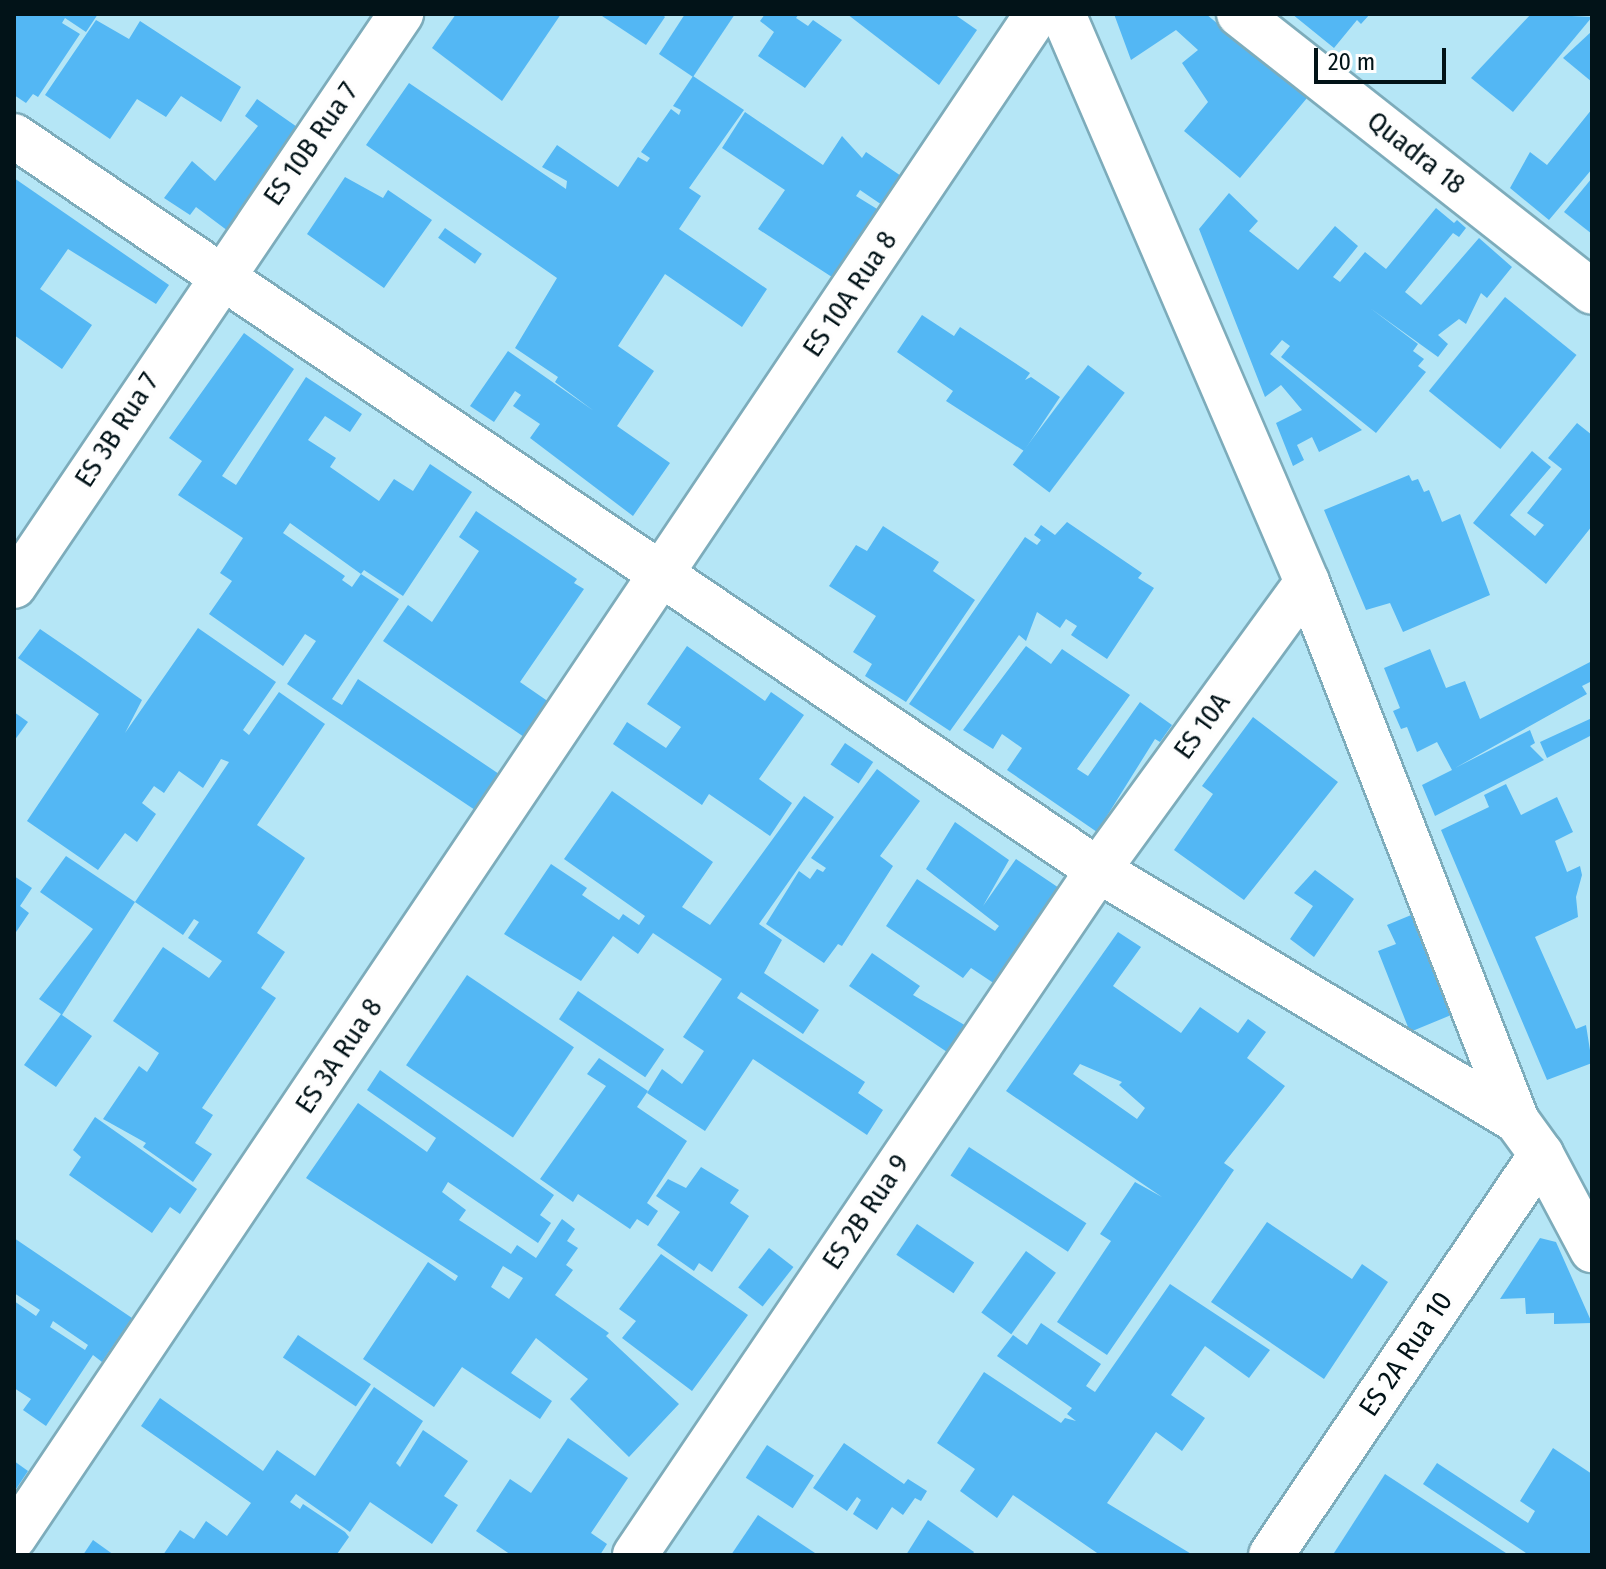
<!DOCTYPE html>
<html>
<head>
<meta charset="utf-8">
<style>
	body { margin:0 }
	#map { position:relative; width:1606px; height:1569px; overflow:hidden; background:#b5e6f6; font-family:"Fira Sans Condensed",sans-serif }
	div>[style] { position:absolute }
	.building>* { inset:0; background:#53b7f4; transform-origin:0 0 }
	.roads { filter:drop-shadow(2px 0 #7dacbb) drop-shadow(-2px 0 #7dacbb) drop-shadow(0 2px #7dacbb) drop-shadow(0 -2px #7dacbb) }
	.street>* { height:44px; margin:-22px; padding:0 22px; transform-origin:22px; border-radius:22px; background:#fff }
	.secondary>* { height:44px; margin:-22px; padding:0 22px; transform-origin:22px; border-radius:22px; background:#fff }
	span { translate:-50% -50%; white-space:nowrap; text-align:center; line-height:1.15; -webkit-text-stroke:7px #fefefe; paint-order:stroke }
	.street-label { font-size:28px; color:#021318 }
	.frame { position:absolute; inset:0; border:16px solid #021318; pointer-events:none }
	.scale { position:absolute; left:1314px; top:48px; width:132px; height:36px; box-sizing:border-box; border:4px solid #021318; border-top:0; padding-left:10px; font-size:24px; line-height:28px; white-space:nowrap; color:#021318; -webkit-text-stroke:6px #fefefe; paint-order:stroke }
</style>
</head>
<body>
<div id="map">
	<div class="building">
		<div style="clip-path:polygon(14px 14px,98px 14px,86px 32px,65px 18px,62px 23px,80px 34px,38px 97px,33px 94px,26px 103px,14px 95px)"></div>
		<div style="clip-path:polygon(456px 14px,561px 14px,502px 101px,432px 48px)"></div>
		<div style="clip-path:polygon(599px 14px,662px 14px,665px 17px,646px 45px)"></div>
		<div style="clip-path:polygon(685px 14px,735px 14px,693px 77px,659px 54px)"></div>
		<div style="clip-path:polygon(765px 14px,799px 14px,796px 18px,808px 26px,813px 20px,842px 40px,805px 88px,758px 56px,774px 32px,760px 21px)"></div>
		<div style="clip-path:polygon(847px 14px,954px 14px,977px 30px,939px 85px)"></div>
		<div style="clip-path:polygon(1114px 14px,1206px 14px,1307px 98px,1240px 178px,1184px 131px,1208px 102px,1182px 63px,1198px 50px,1176px 30px,1131px 60px)"></div>
		<div style="clip-path:polygon(1292px 14px,1370px 14px,1361px 24px,1357px 20px,1334px 48px)"></div>
		<div style="clip-path:polygon(1531px 14px,1592px 17px,1513px 112px,1471px 78px)"></div>
		<div style="clip-path:polygon(96px 20px,129px 39px,140px 21px,241px 87px,221px 122px,181px 96px,166px 117px,137px 99px,110px 139px,45px 95px)"></div>
		<div style="clip-path:polygon(1592px 31px,1592px 82px,1563px 58px)"></div>
		<div style="clip-path:polygon(693px 76px,744px 110px,689px 188px,701px 196px,679px 229px,767px 289px,742px 327px,665px 274px,618px 346px,654px 371px,617px 426px,670px 463px,633px 516px,530px 438px,540px 424px,513px 406px,521px 395px,515px 391px,494px 422px,470px 406px,508px 351px,594px 411px,555px 382px,558px 377px,515px 348px,557px 278px,366px 145px,409px 83px,566px 189px,567px 181px,542px 167px,557px 145px,618px 187px,638px 157px,647px 162px,650px 158px,641px 152px,671px 109px,679px 115px,681px 110px,673px 106px)"></div>
		<div style="clip-path:polygon(257px 99px,300px 129px,228px 231px,196px 207px,190px 215px,164px 198px,192px 161px,215px 181px,258px 126px,245px 116px)"></div>
		<div style="clip-path:polygon(1592px 109px,1592px 169px,1549px 220px,1510px 188px,1530px 152px,1547px 165px)"></div>
		<div style="clip-path:polygon(745px 112px,823px 165px,842px 136px,862px 158px,866px 152px,904px 178px,885px 207px,860px 190px,856px 196px,882px 212px,835px 279px,758px 229px,785px 190px,722px 148px)"></div>
		<div style="clip-path:polygon(345px 177px,383px 198px,388px 190px,432px 220px,384px 288px,307px 234px)"></div>
		<div style="clip-path:polygon(14px 178px,169px 285px,156px 304px,68px 249px,40px 289px,92px 325px,62px 369px,14px 335px)"></div>
		<div style="clip-path:polygon(1592px 178px,1592px 234px,1564px 212px)"></div>
		<div style="clip-path:polygon(1229px 193px,1258px 221px,1249px 231px,1298px 270px,1335px 226px,1358px 246px,1333px 277px,1340px 282px,1365px 252px,1386px 269px,1436px 208px,1454px 223px,1457px 220px,1466px 228px,1459px 237px,1453px 233px,1405px 292px,1421px 305px,1479px 238px,1512px 267px,1487px 298px,1481px 293px,1466px 324px,1459px 319px,1438px 335px,1448px 344px,1438px 357px,1370px 308px,1418px 344px,1413px 351px,1424px 359px,1418px 366px,1426px 372px,1376px 433px,1281px 357px,1290px 346px,1282px 340px,1270px 354px,1362px 430px,1319px 452px,1312px 437px,1297px 445px,1304px 460px,1293px 466px,1276px 423px,1302px 410px,1281px 385px,1265px 397px,1199px 229px)"></div>
		<div style="left:445px;top:228px;width:45px;height:12px;rotate:35deg"></div>
		<div style="left:1505px;top:297px;width:92px;height:121px;rotate:39deg"></div>
		<div style="clip-path:polygon(922px 315px,954px 336px,960px 327px,1030px 373px,1025px 380px,1031px 377px,1060px 397px,1024px 451px,946px 401px,953px 391px,897px 352px)"></div>
		<div style="clip-path:polygon(evenodd,244px 333px,294px 369px,222px 476px,236px 485px,306px 377px,362px 414px,350px 432px,325px 416px,308px 440px,336px 458px,330px 467px,379px 501px,394px 479px,413px 491px,430px 464px,472px 492px,403px 596px,364px 570px,361px 574px,399px 599px,332px 699px,342px 705px,358px 679px,499px 774px,475px 810px,287px 684px,316px 641px,305px 634px,283px 666px,209px 614px,232px 581px,220px 573px,243px 538px,178px 495px,202px 461px,169px 438px,244px 333px,290px 523px,361px 574px,352px 587px,342px 580px,345px 576px,283px 533px,290px 523px)"></div>
		<div style="left:1088px;top:365px;width:46px;height:125px;rotate:37deg"></div>
		<div style="clip-path:polygon(1577px 423px,1592px 435px,1592px 526px,1546px 584px,1473px 523px,1532px 451px,1551px 467px,1510px 515px,1535px 536px,1544px 525px,1527px 513px,1562px 469px,1548px 458px)"></div>
		<div style="clip-path:polygon(1409px 475px,1412px 481px,1418px 479px,1424px 492px,1429px 490px,1442px 522px,1460px 514px,1490px 595px,1403px 632px,1390px 603px,1366px 610px,1324px 510px)"></div>
		<div style="clip-path:polygon(476px 511px,577px 579px,574px 583px,584px 589px,520px 682px,549px 702px,524px 737px,383px 641px,408px 605px,432px 622px,479px 551px,459px 537px)"></div>
		<div style="clip-path:polygon(1067px 522px,1142px 573px,1138px 578px,1154px 588px,1107px 659px,1071px 635px,1077px 626px,1066px 619px,1060px 628px,1037px 612px,1026px 641px,1019px 635px,950px 731px,909px 704px,1025px 537px,1037px 545px,1041px 540px,1034px 535px,1041px 525px,1055px 535px)"></div>
		<div style="clip-path:polygon(883px 526px,939px 562px,933px 571px,975px 600px,906px 702px,865px 676px,872px 664px,853px 652px,876px 616px,829px 586px,856px 545px,867px 551px)"></div>
		<div style="clip-path:polygon(198px 628px,276px 682px,243px 730px,249px 735px,279px 692px,325px 724px,257px 825px,305px 858px,257px 933px,285px 952px,261px 988px,276px 998px,202px 1108px,213px 1115px,195px 1143px,212px 1154px,193px 1182px,143px 1147px,146px 1143px,103px 1119px,139px 1066px,147px 1072px,159px 1053px,113px 1021px,163px 947px,209px 978px,222px 961px,188px 938px,199px 922px,194px 919px,183px 935px,135px 902px,229px 762px,221px 759px,203px 788px,179px 771px,164px 793px,154px 786px,142px 803px,156px 814px,137px 842px,125px 833px,98px 870px,27px 821px,99px 714px,18px 658px,40px 629px,78px 655px,142px 700px,125px 733px)"></div>
		<div style="clip-path:polygon(687px 646px,765px 701px,771px 692px,804px 715px,759px 779px,792px 803px,770px 836px,709px 794px,702px 805px,613px 744px,627px 722px,666px 748px,681px 727px,647px 704px)"></div>
		<div style="clip-path:polygon(1026px 646px,1051px 664px,1062px 649px,1130px 695px,1077px 769px,1088px 776px,1140px 702px,1172px 725px,1160px 742px,1155px 739px,1097px 832px,1007px 770px,1022px 748px,1002px 734px,993px 749px,963px 730px)"></div>
		<div style="clip-path:polygon(1430px 649px,1446px 688px,1465px 681px,1480px 719px,1592px 661px,1592px 681px,1582px 686px,1587px 694px,1455px 768px,1530px 730px,1535px 743px,1530px 746px,1544px 760px,1435px 816px,1422px 785px,1452px 770px,1437px 742px,1417px 752px,1407px 727px,1401px 729px,1393px 711px,1400px 708px,1384px 668px)"></div>
		<div style="clip-path:polygon(14px 712px,28px 722px,14px 741px)"></div>
		<div style="clip-path:polygon(1253px 717px,1338px 782px,1244px 900px,1174px 850px,1213px 794px,1202px 786px)"></div>
		<div style="clip-path:polygon(1592px 718px,1592px 735px,1547px 758px,1540px 742px)"></div>
		<div style="left:845px;top:743px;width:34px;height:26px;rotate:34deg"></div>
		<div style="clip-path:polygon(877px 769px,920px 801px,880px 856px,893px 866px,842px 946px,838px 944px,824px 963px,766px 924px,799px 871px,810px 879px,817px 869px,823px 872px,826px 868px,811px 858px)"></div>
		<div style="clip-path:polygon(1506px 784px,1521px 815px,1557px 797px,1573px 832px,1555px 841px,1567px 872px,1580px 866px,1582px 875px,1576px 897px,1578px 917px,1535px 937px,1576px 1029px,1586px 1025px,1592px 1063px,1547px 1080px,1441px 830px,1489px 807px,1484px 795px)"></div>
		<div style="clip-path:polygon(612px 791px,713px 862px,682px 907px,710px 925px,804px 796px,834px 817px,759px 924px,782px 940px,764px 973px,819px 1010px,803px 1034px,741px 992px,737px 998px,865px 1082px,858px 1093px,883px 1110px,867px 1135px,753px 1059px,705px 1131px,647px 1093px,662px 1069px,682px 1084px,704px 1051px,683px 1037px,722px 979px,653px 933px,638px 954px,613px 936px,581px 981px,504px 934px,551px 864px,587px 888px,582px 895px,619px 920px,623px 914px,639px 925px,645px 916px,564px 859px)"></div>
		<div style="clip-path:polygon(955px 822px,1009px 860px,983px 906px,1016px 859px,1062px 890px,998px 986px,971px 968px,963px 978px,886px 926px,917px 879px,995px 931px,999px 926px,926px 869px)"></div>
		<div style="clip-path:polygon(66px 856px,135px 902px,62px 1015px,92px 1036px,56px 1087px,24px 1065px,61px 1014px,39px 999px,93px 929px,40px 892px)"></div>
		<div style="clip-path:polygon(1315px 870px,1354px 899px,1314px 957px,1290px 939px,1313px 906px,1294px 893px)"></div>
		<div style="clip-path:polygon(14px 876px,32px 888px,20px 906px,29px 913px,14px 935px)"></div>
		<div style="clip-path:polygon(1416px 913px,1456px 1013px,1410px 1032px,1378px 951px,1396px 944px,1387px 925px)"></div>
		<div style="clip-path:polygon(evenodd,1118px 932px,1141px 947px,1113px 986px,1181px 1033px,1200px 1007px,1238px 1033px,1248px 1019px,1266px 1032px,1247px 1058px,1285px 1086px,1224px 1163px,1234px 1170px,1107px 1355px,1057px 1322px,1111px 1241px,1100px 1234px,1135px 1182px,1162px 1197px,1006px 1091px,1118px 932px,1080px 1064px,1122px 1082px,1119px 1085px,1145px 1108px,1137px 1119px,1073px 1074px,1080px 1064px)"></div>
		<div style="clip-path:polygon(872px 953px,920px 986px,913px 995px,968px 1027px,950px 1054px,849px 986px)"></div>
		<div style="left:467px;top:975px;width:129px;height:109px;rotate:34deg"></div>
		<div style="left:578px;top:991px;width:104px;height:34px;rotate:34deg"></div>
		<div style="clip-path:polygon(599px 1058px,648px 1091px,637px 1107px,687px 1141px,647px 1203px,658px 1211px,648px 1226px,637px 1219px,630px 1229px,578px 1194px,573px 1202px,540px 1179px,606px 1086px,587px 1074px)"></div>
		<div style="clip-path:polygon(evenodd,380px 1070px,554px 1195px,540px 1215px,551px 1223px,538px 1243px,448px 1182px,442px 1192px,466px 1210px,459px 1220px,511px 1254px,517px 1245px,536px 1258px,562px 1219px,575px 1229px,567px 1241px,578px 1248px,566px 1265px,573px 1270px,555px 1295px,609px 1333px,606px 1336px,679px 1404px,629px 1457px,570px 1399px,588px 1379px,536px 1338px,511px 1373px,552px 1401px,540px 1419px,462px 1367px,434px 1407px,363px 1359px,428px 1262px,455px 1281px,458px 1276px,306px 1178px,358px 1103px,427px 1152px,436px 1138px,367px 1090px,380px 1070px,503px 1266px,523px 1278px,509px 1299px,491px 1287px,503px 1266px)"></div>
		<div style="clip-path:polygon(95px 1117px,197px 1189px,180px 1214px,170px 1207px,152px 1233px,69px 1175px,81px 1157px,73px 1150px)"></div>
		<div style="left:969px;top:1147px;width:140px;height:34px;rotate:33deg"></div>
		<div style="clip-path:polygon(701px 1167px,739px 1190px,730px 1203px,749px 1216px,712px 1272px,699px 1263px,694px 1271px,657px 1245px,680px 1212px,656px 1196px,668px 1179px,686px 1188px)"></div>
		<div style="clip-path:polygon(1267px 1222px,1352px 1279px,1362px 1264px,1388px 1282px,1324px 1379px,1211px 1302px)"></div>
		<div style="left:917px;top:1224px;width:69px;height:37px;rotate:34deg"></div>
		<div style="clip-path:polygon(evenodd,14px 1238px,132px 1318px,102px 1362px,93px 1355px,46px 1426px,23px 1410px,31px 1399px,14px 1388px,14px 1301px,36px 1316px,40px 1310px,14px 1293px,14px 1238px,53px 1321px,88px 1345px,85px 1350px,50px 1327px,53px 1321px)"></div>
		<div style="clip-path:polygon(1540px 1238px,1556px 1242px,1592px 1323px,1554px 1324px,1554px 1313px,1526px 1314px,1525px 1298px,1500px 1299px)"></div>
		<div style="left:769px;top:1248px;width:31px;height:50px;rotate:38deg"></div>
		<div style="left:1026px;top:1251px;width:37px;height:76px;rotate:36deg"></div>
		<div style="clip-path:polygon(661px 1254px,748px 1315px,692px 1391px,622px 1338px,636px 1321px,619px 1309px)"></div>
		<div style="clip-path:polygon(1170px 1284px,1270px 1350px,1249px 1378px,1205px 1346px,1171px 1395px,1205px 1418px,1182px 1451px,1156px 1432px,1107px 1503px,1193px 1555px,1100px 1555px,1013px 1495px,997px 1518px,960px 1491px,975px 1469px,937px 1443px,984px 1372px,1061px 1423px,1065px 1418px,1076px 1421px,1067px 1414px,1072px 1408px,997px 1356px,1013px 1335px,1027px 1345px,1041px 1323px,1101px 1364px,1086px 1386px,1095px 1392px)"></div>
		<div style="left:298px;top:1335px;width:88px;height:27px;rotate:34deg"></div>
		<div style="clip-path:polygon(374px 1387px,423px 1421px,396px 1463px,400px 1467px,423px 1430px,468px 1461px,444px 1496px,458px 1505px,432px 1544px,370px 1502px,350px 1532px,296px 1494px,290px 1502px,300px 1509px,303px 1504px,345px 1532px,349px 1537px,337px 1554px,163px 1555px,180px 1530px,194px 1539px,206px 1521px,227px 1536px,251px 1503px,141px 1426px,160px 1398px,263px 1471px,277px 1450px,315px 1476px)"></div>
		<div style="clip-path:polygon(568px 1438px,628px 1478px,591px 1533px,607px 1544px,600px 1555px,511px 1555px,476px 1531px,510px 1479px,531px 1493px)"></div>
		<div style="clip-path:polygon(844px 1443px,904px 1484px,908px 1479px,927px 1491px,921px 1501px,915px 1498px,903px 1515px,892px 1507px,877px 1530px,853px 1514px,861px 1500px,857px 1497px,847px 1511px,813px 1488px)"></div>
		<div style="left:767px;top:1445px;width:56px;height:39px;rotate:33deg"></div>
		<div style="clip-path:polygon(1553px 1448px,1592px 1474px,1592px 1555px,1529px 1555px,1423px 1484px,1437px 1463px,1528px 1523px,1535px 1511px,1520px 1501px)"></div>
		<div style="clip-path:polygon(14px 1461px,28px 1471px,14px 1492px)"></div>
		<div style="clip-path:polygon(1385px 1474px,1509px 1555px,1334px 1553px)"></div>
		<div style="clip-path:polygon(758px 1515px,818px 1555px,731px 1555px)"></div>
		<div style="clip-path:polygon(928px 1520px,974px 1552px,972px 1555px,906px 1555px)"></div>
		<div style="clip-path:polygon(93px 1540px,114px 1555px,83px 1555px)"></div>
	</div>
	<div class="roads">
		<div class="street">
			<div style="left:1239px;top:14px;width:449px;rotate:38.2deg"></div>
			<div style="left:14px;top:586px;width:691px;rotate:-55.92deg"></div>
			<div style="left:14px;top:1537px;width:1835px;rotate:-56.11deg"></div>
			<div style="left:635px;top:1555px;width:827px;rotate:-55.94deg"></div>
			<div style="left:1098px;top:870px;width:356px;rotate:-54deg"></div>
			<div style="left:1271px;top:1555px;width:483px;rotate:-56deg"></div>
		</div>
		<div class="secondary">
			<div style="left:1063px;top:14px;width:618px;rotate:66.75deg"></div>
			<div style="left:1307px;top:582px;width:578px;rotate:68.71deg"></div>
			<div style="left:1517px;top:1121px;width:41px;rotate:54deg"></div>
			<div style="left:1541px;top:1154px;width:109px;rotate:62deg"></div>
			<div style="left:14px;top:136px;width:1309px;rotate:34.1deg"></div>
			<div style="left:1098px;top:870px;width:488px;rotate:30.9deg"></div>
		</div>
	</div>
	<div class="street-label">
		<span style="left:311px;top:144px;rotate:-55deg">ES 10B Rua 7</span>
		<span style="left:1416px;top:153px;rotate:38deg">Quadra 18</span>
		<span style="left:850px;top:294px;rotate:-56deg">ES 10A Rua 8</span>
		<span style="left:117px;top:430px;rotate:-57deg">ES 3B Rua 7</span>
		<span style="left:1202px;top:726px;rotate:-54deg">ES 10A</span>
		<span style="left:339px;top:1056px;rotate:-56deg">ES 3A Rua 8</span>
		<span style="left:866px;top:1212px;rotate:-56deg">ES 2B Rua 9</span>
		<span style="left:1406px;top:1354px;rotate:-56deg">ES 2A Rua 10</span>
	</div>
	<div class="frame"></div>
	<div class="scale">20 m</div>
</div>
</body>
</html>
